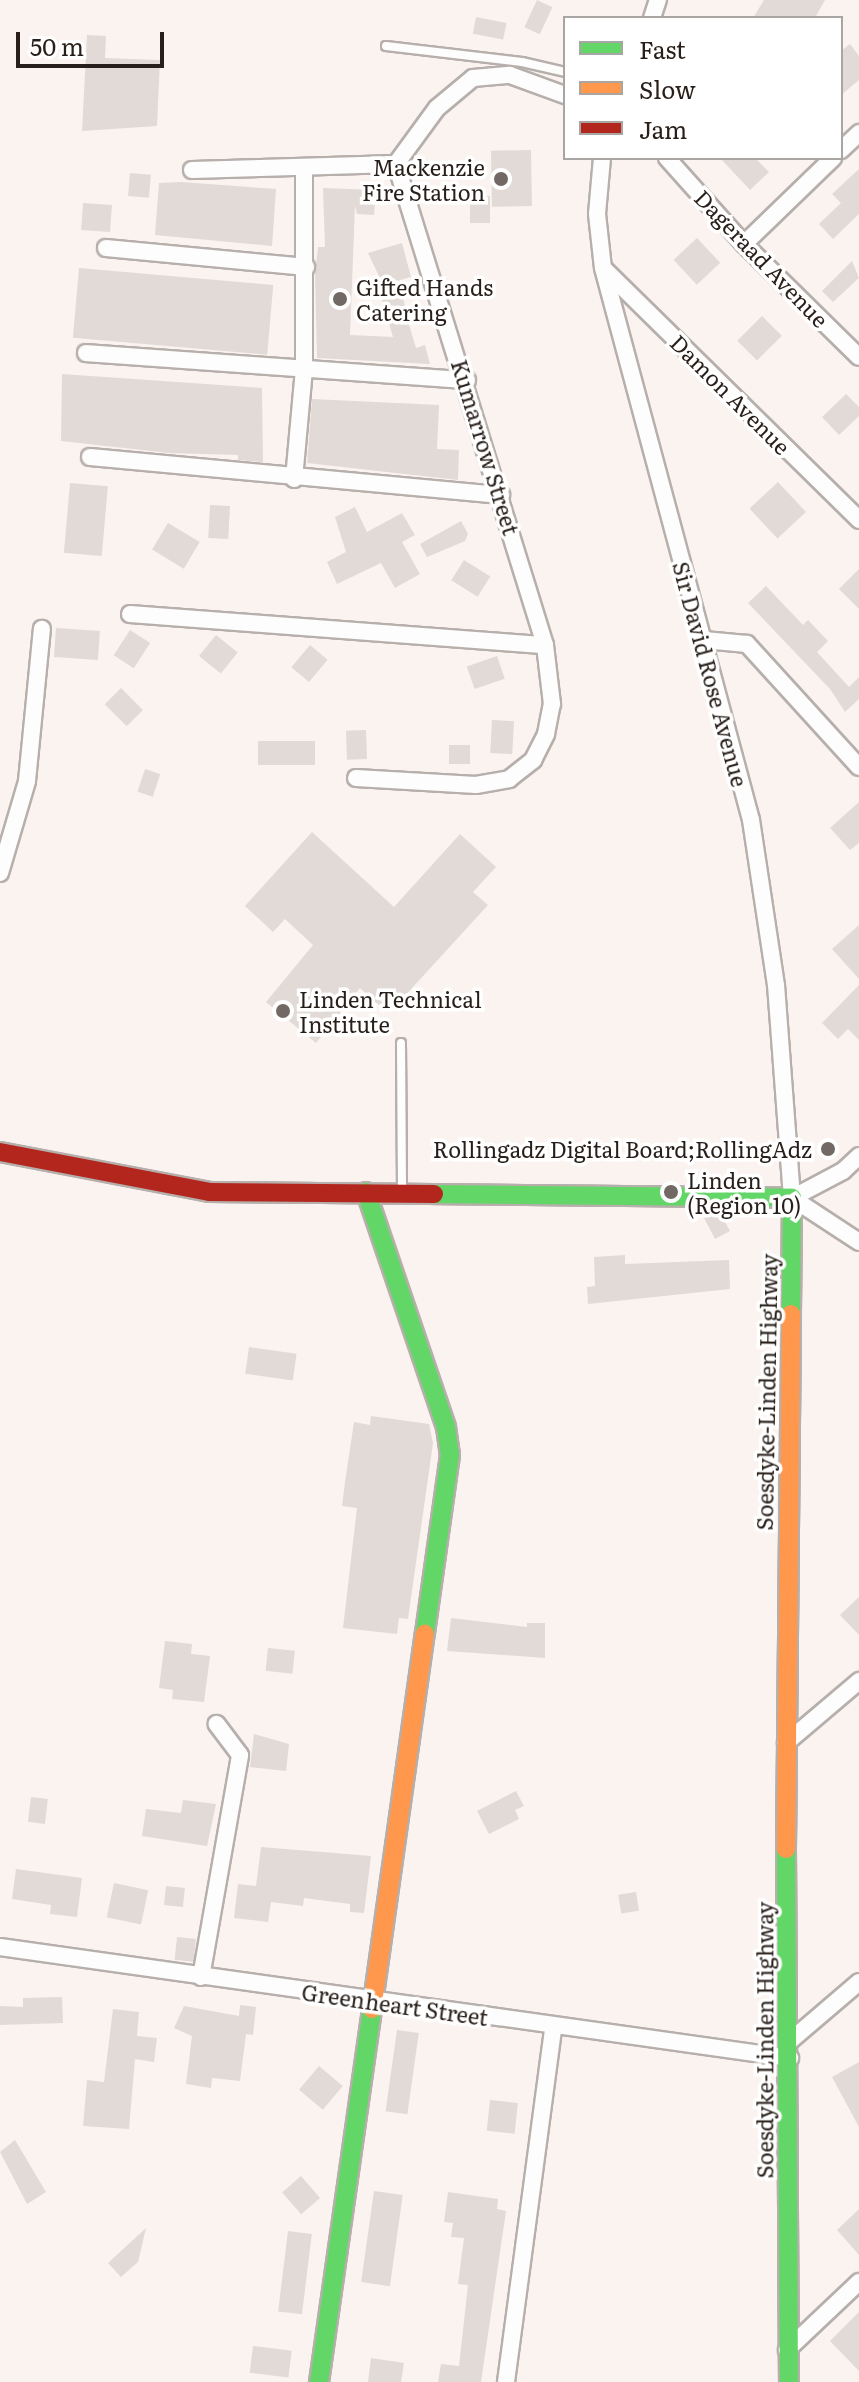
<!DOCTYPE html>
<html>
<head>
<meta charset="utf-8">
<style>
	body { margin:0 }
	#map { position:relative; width:859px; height:2382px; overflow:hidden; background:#faf3f0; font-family:Literata,serif }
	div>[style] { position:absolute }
	.building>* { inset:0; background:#e2dad6; transform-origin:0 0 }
	.roads { filter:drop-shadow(2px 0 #b6afab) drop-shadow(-2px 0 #b6afab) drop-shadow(0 2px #b6afab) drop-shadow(0 -2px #b6afab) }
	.lane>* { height:8px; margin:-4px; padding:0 4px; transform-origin:4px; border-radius:4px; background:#fefdfd }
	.street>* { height:16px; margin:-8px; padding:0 8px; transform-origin:8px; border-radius:8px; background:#fefdfd }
	.fast>* { height:18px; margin:-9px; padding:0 9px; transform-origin:9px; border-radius:9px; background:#63d668 }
	.slow>* { height:18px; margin:-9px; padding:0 9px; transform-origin:9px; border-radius:9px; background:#ff974d }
	.jam>* { height:18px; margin:-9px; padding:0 9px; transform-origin:9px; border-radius:9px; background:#b3261e }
	.dots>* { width:22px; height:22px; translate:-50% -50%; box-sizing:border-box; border:4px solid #fff; border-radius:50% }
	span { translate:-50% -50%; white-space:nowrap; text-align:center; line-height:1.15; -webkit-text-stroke:7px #fff; paint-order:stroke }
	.poi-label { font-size:22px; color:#281f1a }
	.right { translate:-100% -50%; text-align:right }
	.left { translate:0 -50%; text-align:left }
	.street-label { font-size:22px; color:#281f1a }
	.legend { position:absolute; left:563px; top:16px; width:280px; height:144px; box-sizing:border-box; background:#fff; border:2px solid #a9a5a3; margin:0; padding:10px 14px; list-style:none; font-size:24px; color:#281f1a }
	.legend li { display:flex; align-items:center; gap:16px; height:40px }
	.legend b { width:40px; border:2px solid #a9a5a3 }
	.scale { position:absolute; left:16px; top:32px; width:148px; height:36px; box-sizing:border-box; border:4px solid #281f1a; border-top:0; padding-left:10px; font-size:24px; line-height:28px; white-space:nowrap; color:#281f1a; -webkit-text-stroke:6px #fff; paint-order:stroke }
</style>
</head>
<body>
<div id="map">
	<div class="building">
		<div style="left:537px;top:0;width:17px;height:30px;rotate:25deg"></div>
		<div style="clip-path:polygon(764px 0,825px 0,815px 18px,753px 18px)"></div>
		<div style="left:476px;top:17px;width:31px;height:17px;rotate:11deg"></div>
		<div style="clip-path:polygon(87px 35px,106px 36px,105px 58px,160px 60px,157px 126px,82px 131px)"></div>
		<div style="clip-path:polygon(850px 44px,859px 56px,859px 80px,841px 95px,841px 51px)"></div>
		<div style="left:531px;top:150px;width:56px;height:40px;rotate:89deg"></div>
		<div style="clip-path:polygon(720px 158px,755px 158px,769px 172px,750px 190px)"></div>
		<div style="clip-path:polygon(859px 169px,859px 214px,833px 239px,819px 224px,841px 203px,832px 194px)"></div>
		<div style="left:130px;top:173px;width:21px;height:23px;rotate:5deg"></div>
		<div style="clip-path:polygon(181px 182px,276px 189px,272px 246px,155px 235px,159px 183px)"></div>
		<div style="clip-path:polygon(323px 188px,376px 190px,374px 215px,357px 214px,355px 206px,350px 335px,393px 337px,382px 300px,389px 297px,368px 253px,402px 243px,411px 277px,400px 280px,407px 318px,416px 348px,425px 345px,430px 364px,317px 358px,315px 274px,318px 247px,325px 247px)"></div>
		<div style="left:490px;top:196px;width:27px;height:20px;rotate:90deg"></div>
		<div style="left:83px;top:203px;width:29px;height:27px;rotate:4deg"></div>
		<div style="left:697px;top:238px;width:34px;height:32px;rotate:47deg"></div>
		<div style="clip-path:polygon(852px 261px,859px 278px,833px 302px,822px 291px)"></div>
		<div style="left:79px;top:268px;width:195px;height:70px;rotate:5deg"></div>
		<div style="left:762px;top:316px;width:28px;height:35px;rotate:45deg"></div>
		<div style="clip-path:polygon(62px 374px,262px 388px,263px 462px,238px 460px,238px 455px,169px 453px,61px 441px)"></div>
		<div style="clip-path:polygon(846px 394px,859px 407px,859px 416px,839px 435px,822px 417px)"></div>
		<div style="clip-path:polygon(312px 399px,439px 405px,437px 449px,459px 450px,458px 480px,307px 463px)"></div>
		<div style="left:778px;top:482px;width:41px;height:39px;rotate:47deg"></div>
		<div style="left:70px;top:483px;width:38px;height:70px;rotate:5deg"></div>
		<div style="left:210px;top:505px;width:20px;height:33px;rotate:3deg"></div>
		<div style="clip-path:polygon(355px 507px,367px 532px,402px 513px,415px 535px,402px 542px,420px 574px,395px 588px,381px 563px,337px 584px,327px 562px,346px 552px,335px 517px)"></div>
		<div style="clip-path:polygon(461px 521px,468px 534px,465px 541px,427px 557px,420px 544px)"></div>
		<div style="left:168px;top:523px;width:37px;height:31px;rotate:31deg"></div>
		<div style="left:464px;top:560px;width:31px;height:24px;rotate:32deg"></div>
		<div style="clip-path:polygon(859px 569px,859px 609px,839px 589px)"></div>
		<div style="clip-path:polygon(766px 586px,803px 625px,808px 620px,828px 641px,817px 652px,849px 687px,859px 677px,859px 699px,845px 712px,830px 689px,748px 603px)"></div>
		<div style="left:56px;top:628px;width:44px;height:29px;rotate:4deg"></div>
		<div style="left:130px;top:630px;width:24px;height:30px;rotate:33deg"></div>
		<div style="left:216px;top:635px;width:28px;height:27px;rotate:39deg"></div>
		<div style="left:310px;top:645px;width:23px;height:29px;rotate:40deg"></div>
		<div style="left:497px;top:656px;width:24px;height:32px;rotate:71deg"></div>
		<div style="left:121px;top:688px;width:31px;height:23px;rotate:45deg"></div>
		<div style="left:492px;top:720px;width:22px;height:33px;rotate:3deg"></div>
		<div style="left:366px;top:730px;width:29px;height:20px;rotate:88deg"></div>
		<div style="left:315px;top:741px;width:24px;height:57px;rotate:90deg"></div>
		<div style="left:449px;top:745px;width:21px;height:19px"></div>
		<div style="left:145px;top:769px;width:16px;height:24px;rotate:18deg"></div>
		<div style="clip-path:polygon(859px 802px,859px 843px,850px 850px,830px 828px)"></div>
		<div style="clip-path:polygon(312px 832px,394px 907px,460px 834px,496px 867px,473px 892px,488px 905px,403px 998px,396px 992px,382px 1008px,360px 988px,316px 1043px,266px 1002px,313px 945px,285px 919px,273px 932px,245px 906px)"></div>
		<div style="clip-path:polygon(859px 925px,859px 979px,832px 949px)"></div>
		<div style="clip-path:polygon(859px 985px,859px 1040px,848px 1029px,838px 1039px,822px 1023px)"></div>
		<div style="clip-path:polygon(720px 1213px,730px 1231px,715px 1239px,703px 1216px)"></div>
		<div style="clip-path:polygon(625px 1255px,625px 1264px,729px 1260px,730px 1289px,588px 1304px,587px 1287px,595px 1286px,594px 1257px)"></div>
		<div style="left:249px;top:1347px;width:48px;height:27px;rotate:8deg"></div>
		<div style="clip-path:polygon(371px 1416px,429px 1424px,433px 1443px,408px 1619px,399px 1618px,397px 1634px,343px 1628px,357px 1508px,342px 1506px,345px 1482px,354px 1422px,370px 1425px)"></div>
		<div style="clip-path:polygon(859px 1597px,859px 1635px,840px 1615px)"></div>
		<div style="clip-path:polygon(451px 1618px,527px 1627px,527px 1623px,545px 1623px,545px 1658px,447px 1651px)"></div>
		<div style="clip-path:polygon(165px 1641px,192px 1644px,191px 1654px,210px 1656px,204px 1702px,172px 1699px,173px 1690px,159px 1688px)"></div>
		<div style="left:268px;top:1648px;width:27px;height:23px;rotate:6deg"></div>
		<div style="clip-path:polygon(254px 1734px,289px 1744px,286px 1771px,250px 1767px)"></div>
		<div style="clip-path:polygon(516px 1791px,524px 1806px,515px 1810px,519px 1819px,489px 1834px,477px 1811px)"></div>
		<div style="left:31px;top:1797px;width:17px;height:25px;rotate:7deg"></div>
		<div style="clip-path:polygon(183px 1800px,216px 1804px,207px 1846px,142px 1836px,146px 1809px,181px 1813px)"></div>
		<div style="clip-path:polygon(261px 1847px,371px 1856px,364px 1913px,350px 1912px,350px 1904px,304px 1898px,303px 1906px,271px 1902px,268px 1922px,234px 1918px,238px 1884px,256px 1886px)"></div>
		<div style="clip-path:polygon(16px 1869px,82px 1878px,77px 1917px,50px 1914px,51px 1905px,12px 1899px)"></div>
		<div style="left:114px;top:1883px;width:35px;height:35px;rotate:12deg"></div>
		<div style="left:166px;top:1886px;width:19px;height:19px;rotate:6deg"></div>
		<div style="left:636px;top:1892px;width:19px;height:18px;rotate:81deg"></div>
		<div style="left:177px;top:1937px;width:19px;height:23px;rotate:6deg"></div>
		<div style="clip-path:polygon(62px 1997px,63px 2023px,0 2025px,0 2006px,23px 2007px,23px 1998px)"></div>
		<div style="clip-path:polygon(240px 2005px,256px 2007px,253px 2035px,246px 2034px,240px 2081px,212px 2078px,211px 2088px,186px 2084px,192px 2036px,174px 2028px,184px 2006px,239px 2016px)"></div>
		<div style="clip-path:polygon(113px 2009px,139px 2012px,137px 2036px,157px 2038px,154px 2062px,135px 2059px,129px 2129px,83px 2126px,87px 2080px,104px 2082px)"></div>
		<div style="left:397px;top:2030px;width:22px;height:82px;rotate:8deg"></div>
		<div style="clip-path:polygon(859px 2062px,859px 2127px,832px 2077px)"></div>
		<div style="left:319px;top:2066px;width:31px;height:31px;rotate:40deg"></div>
		<div style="left:490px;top:2100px;width:28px;height:31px;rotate:6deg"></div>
		<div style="clip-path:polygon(15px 2140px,46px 2192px,27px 2204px,0 2152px)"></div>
		<div style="left:301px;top:2176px;width:29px;height:25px;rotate:49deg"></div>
		<div style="left:374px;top:2191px;width:29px;height:92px;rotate:8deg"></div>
		<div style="clip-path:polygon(448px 2192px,498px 2199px,497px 2209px,506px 2211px,481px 2382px,438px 2382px,441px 2364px,459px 2366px,468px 2285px,458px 2284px,464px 2238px,451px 2237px,453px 2223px,444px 2222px)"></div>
		<div style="clip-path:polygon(859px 2209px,859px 2255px,837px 2230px)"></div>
		<div style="clip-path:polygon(146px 2228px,138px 2262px,121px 2277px,108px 2263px)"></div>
		<div style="left:288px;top:2231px;width:24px;height:81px;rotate:7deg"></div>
		<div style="clip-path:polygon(859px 2312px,859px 2371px,830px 2341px)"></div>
		<div style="left:253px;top:2346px;width:39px;height:27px;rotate:7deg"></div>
		<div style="clip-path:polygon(371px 2358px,404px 2363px,401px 2382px,368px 2382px)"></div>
	</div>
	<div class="roads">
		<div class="lane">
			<div style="left:386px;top:46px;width:137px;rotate:6.7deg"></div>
			<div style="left:522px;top:62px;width:44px;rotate:13.1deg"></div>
			<div style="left:401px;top:1043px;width:147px;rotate:89.6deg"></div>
		</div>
		<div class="street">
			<div style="left:652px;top:18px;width:19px;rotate:-72deg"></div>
			<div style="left:841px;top:150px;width:25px;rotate:-43deg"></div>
			<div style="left:602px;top:158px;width:56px;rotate:95.1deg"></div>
			<div style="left:597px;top:214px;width:54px;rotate:83.7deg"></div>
			<div style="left:603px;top:268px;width:571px;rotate:74.99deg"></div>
			<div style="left:751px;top:820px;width:167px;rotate:81.4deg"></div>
			<div style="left:776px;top:985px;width:214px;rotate:85.7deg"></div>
			<div style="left:667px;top:158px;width:115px;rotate:48.2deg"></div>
			<div style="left:744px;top:244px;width:161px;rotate:44.5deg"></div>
			<div style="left:192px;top:170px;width:204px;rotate:-1.7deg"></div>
			<div style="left:744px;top:244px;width:124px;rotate:-44deg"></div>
			<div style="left:106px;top:248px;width:201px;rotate:5.4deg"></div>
			<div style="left:604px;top:269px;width:358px;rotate:44.5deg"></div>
			<div style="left:86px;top:353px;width:382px;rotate:4.1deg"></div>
			<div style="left:90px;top:457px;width:413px;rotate:5.3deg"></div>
			<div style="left:294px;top:479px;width:109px;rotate:-84.8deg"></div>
			<div style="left:304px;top:370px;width:202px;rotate:-90deg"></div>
			<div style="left:130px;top:614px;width:416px;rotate:4.3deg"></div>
			<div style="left:704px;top:640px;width:43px;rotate:5.3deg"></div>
			<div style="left:747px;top:644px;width:166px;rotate:47.7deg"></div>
			<div style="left:356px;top:778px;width:120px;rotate:3.3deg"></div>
			<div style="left:476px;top:785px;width:34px;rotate:-10deg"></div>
			<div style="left:509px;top:779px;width:31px;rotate:-38deg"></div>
			<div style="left:533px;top:760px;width:29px;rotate:-63deg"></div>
			<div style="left:546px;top:734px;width:31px;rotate:-79deg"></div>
			<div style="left:552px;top:704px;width:59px;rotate:-96.8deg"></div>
			<div style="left:545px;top:645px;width:504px;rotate:-107.21deg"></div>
			<div style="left:396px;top:164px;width:69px;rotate:-53.8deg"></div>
			<div style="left:437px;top:108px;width:47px;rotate:-39.8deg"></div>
			<div style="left:473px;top:78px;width:37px;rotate:-5deg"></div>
			<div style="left:510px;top:75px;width:59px;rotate:20deg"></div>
			<div style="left:0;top:873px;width:96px;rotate:-73.6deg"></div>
			<div style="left:27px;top:781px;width:153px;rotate:-84.4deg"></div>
			<div style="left:792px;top:1198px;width:80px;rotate:33.3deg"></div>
			<div style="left:792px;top:1198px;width:58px;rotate:-27.9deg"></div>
			<div style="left:843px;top:1171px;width:22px;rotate:-43deg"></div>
			<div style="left:786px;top:1743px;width:96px;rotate:-40.3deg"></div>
			<div style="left:0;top:1947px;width:798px;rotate:8deg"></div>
			<div style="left:201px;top:1977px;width:225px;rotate:-80deg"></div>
			<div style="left:240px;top:1755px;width:39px;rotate:-127deg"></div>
			<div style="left:790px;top:2041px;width:91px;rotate:-40.5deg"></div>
			<div style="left:787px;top:2350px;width:99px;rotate:-43.4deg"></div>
			<div style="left:506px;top:2382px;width:357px;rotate:-82.4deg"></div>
		</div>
		<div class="fast">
			<div style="left:366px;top:1192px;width:248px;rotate:71.2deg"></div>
			<div style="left:446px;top:1427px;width:28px;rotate:82deg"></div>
			<div style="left:450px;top:1455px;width:181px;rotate:98deg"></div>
			<div style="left:434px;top:1194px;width:358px;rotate:0.6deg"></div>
			<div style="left:792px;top:1198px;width:116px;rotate:90.5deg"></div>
			<div style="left:786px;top:1849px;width:533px;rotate:89.68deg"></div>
			<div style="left:319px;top:2382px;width:377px;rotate:-81.9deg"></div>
		</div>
		<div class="slow">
			<div style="left:786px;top:1849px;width:535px;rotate:-89.46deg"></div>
			<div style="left:372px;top:2009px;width:379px;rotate:-82deg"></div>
		</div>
		<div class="jam">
			<div style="left:0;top:1152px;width:213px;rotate:10.8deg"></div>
			<div style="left:209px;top:1192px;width:225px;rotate:0.5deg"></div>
		</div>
	</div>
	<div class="dots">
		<div style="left:501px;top:179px;background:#726965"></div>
		<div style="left:340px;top:299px;background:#726965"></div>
		<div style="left:283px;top:1011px;background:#726965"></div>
		<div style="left:828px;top:1149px;background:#726965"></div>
		<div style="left:671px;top:1192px;background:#726965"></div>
	</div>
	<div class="poi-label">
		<span class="right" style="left:485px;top:179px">Mackenzie<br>Fire Station</span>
		<span class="left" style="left:356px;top:299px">Gifted Hands<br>Catering</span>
		<span class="left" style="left:299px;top:1011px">Linden Technical<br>Institute</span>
		<span class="right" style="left:812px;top:1149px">Rollingadz Digital Board;RollingAdz</span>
		<span class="left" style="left:687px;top:1192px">Linden<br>(Region 10)</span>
	</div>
	<div class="street-label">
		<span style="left:762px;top:258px;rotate:46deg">Dageraad Avenue</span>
		<span style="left:731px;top:394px;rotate:45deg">Damon Avenue</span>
		<span style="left:486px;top:447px;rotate:73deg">Kumarrow Street</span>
		<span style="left:711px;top:674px;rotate:75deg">Sir David Rose Avenue</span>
		<span style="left:766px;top:1392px;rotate:-89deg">Soesdyke-Linden Highway</span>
		<span style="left:395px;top:2004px;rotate:8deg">Greenheart Street</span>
		<span style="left:764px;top:2040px;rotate:-90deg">Soesdyke-Linden Highway</span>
	</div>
	<ul class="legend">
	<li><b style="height:10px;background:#63d668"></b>Fast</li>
	<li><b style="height:10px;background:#ff974d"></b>Slow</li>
	<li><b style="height:10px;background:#b3261e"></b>Jam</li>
	</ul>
	<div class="scale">50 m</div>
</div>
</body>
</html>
